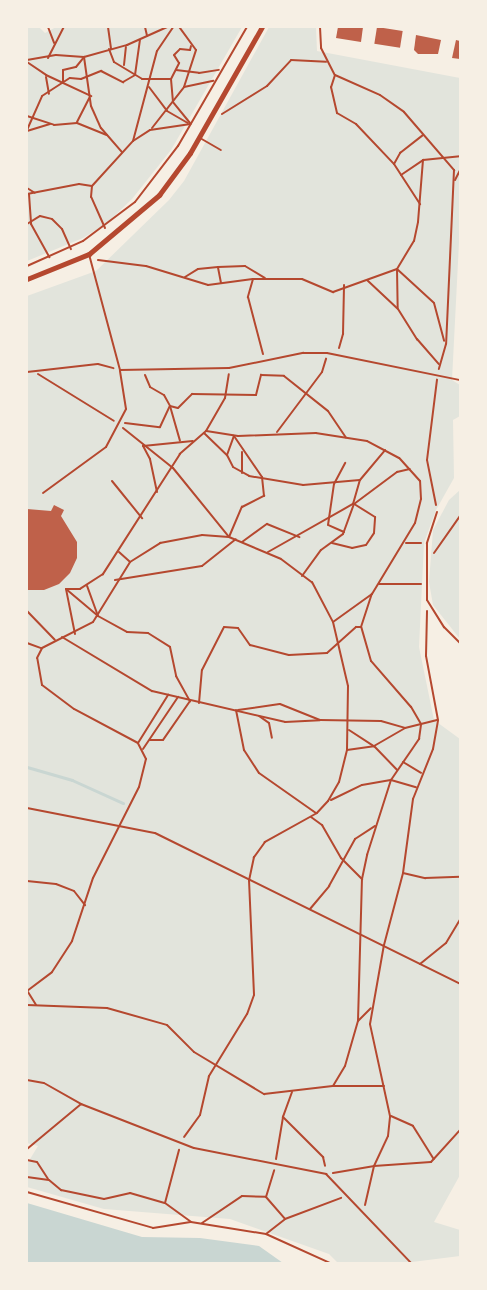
<!DOCTYPE html>
<html>
<head>
<meta charset="utf-8">
<style>
	body { margin:0 }
	#map { position:relative; width:487px; height:1290px; overflow:hidden; background:#f6efe4; font-family:Bitter,serif }
	div>[style] { position:absolute }
	.green>* { inset:0; background:#e2e4dc }
	.water>* { inset:0; background:#c9d6d2 }
	.stream>* { height:3px; margin:-1.5px; padding:0 1.5px; transform-origin:1.5px; border-radius:1.5px; background:#c9d6d2 }
	.building>* { inset:0; background:#bf614a; transform-origin:0 0 }
	.path>* { height:2px; margin:-1px; padding:0 1px; transform-origin:1px; border-radius:1px; background:#b5482f }
	.service>* { height:2px; margin:-1px; padding:0 1px; transform-origin:1px; border-radius:1px; background:#b5482f }
	.minor>* { height:5px; margin:-2.5px; padding:0 2.5px; transform-origin:2.5px; border-radius:2.5px; background:#b5482f }
	span { translate:-50% -50%; white-space:nowrap; text-align:center; line-height:1.15; -webkit-text-stroke:4.5px #f6efe4; paint-order:stroke }
	.frame { position:absolute; inset:0; border:28px solid #f6efe4; pointer-events:none }
</style>
</head>
<body>
<div id="map">
	<div class="green">
		<div style="clip-path:polygon(27px 27px,39px 27px,45px 33px,56px 27px,242px 27px,171px 150px,132px 199px,107px 223px,83px 238px,27px 261px)"></div>
		<div style="clip-path:polygon(269px 27px,316px 27px,317px 51px,460px 78px,460px 223px,452px 380px,460px 385px,460px 416px,453px 420px,454px 478px,436px 510px,424px 543px,419px 647px,434px 720px,460px 739px,460px 1175px,434px 1222px,460px 1230px,460px 1256px,404px 1263px,338px 1263px,329px 1254px,230px 1219px,104px 1209px,27px 1187px,27px 1164px,38px 1146px,27px 1143px,27px 296px,96px 271px,169px 200px,184px 181px)"></div>
		<div style="clip-path:polygon(460px 490px,460px 639px,433px 605px,429px 582px,433px 530px,449px 500px)"></div>
	</div>
	<div class="water">
		<div style="clip-path:polygon(27px 1203px,142px 1237px,200px 1238px,259px 1246px,283px 1263px,27px 1263px)"></div>
	</div>
	<div class="stream">
		<div style="left:27px;top:767px;width:47px;rotate:16.1deg"></div>
		<div style="left:72px;top:780px;width:56px;rotate:24.3deg"></div>
	</div>
	<div class="building">
		<div style="clip-path:polygon(338px 27px,363px 27px,361px 42px,336px 38px)"></div>
		<div style="left:377px;top:27px;width:26px;height:17px;rotate:9deg"></div>
		<div style="clip-path:polygon(416px 35px,441px 40px,438px 54px,418px 54px,414px 50px)"></div>
		<div style="clip-path:polygon(456px 40px,460px 41px,460px 59px,452px 58px)"></div>
		<div style="clip-path:polygon(54px 505px,64px 510px,61px 516px,77px 542px,77px 558px,70px 573px,59px 584px,44px 590px,27px 590px,27px 509px,51px 511px)"></div>
	</div>
	<div class="path">
		<div style="left:48px;top:27px;width:17px;rotate:69deg"></div>
		<div style="left:108px;top:27px;width:22px;rotate:82deg"></div>
		<div style="left:145px;top:27px;width:9px;rotate:77deg"></div>
		<div style="left:320px;top:27px;width:21px;rotate:87deg"></div>
		<div style="left:321px;top:48px;width:30px;rotate:63deg"></div>
		<div style="left:335px;top:75px;width:49px;rotate:24deg"></div>
		<div style="left:380px;top:95px;width:29px;rotate:35deg"></div>
		<div style="left:404px;top:112px;width:77px;rotate:49.2deg"></div>
		<div style="left:454px;top:170px;width:174px;rotate:92.6deg"></div>
		<div style="left:446px;top:344px;width:26px;rotate:106deg"></div>
		<div style="left:109px;top:49px;width:14px;rotate:69deg"></div>
		<div style="left:114px;top:62px;width:33px;rotate:31deg"></div>
		<div style="left:142px;top:79px;width:29px"></div>
		<div style="left:84px;top:57px;width:49px;rotate:81.9deg"></div>
		<div style="left:91px;top:106px;width:24px;rotate:66deg"></div>
		<div style="left:101px;top:128px;width:32px;rotate:49deg"></div>
		<div style="left:48px;top:58px;width:35px;rotate:-63deg"></div>
		<div style="left:27px;top:60px;width:29px;rotate:-10deg"></div>
		<div style="left:56px;top:55px;width:28px;rotate:4deg"></div>
		<div style="left:84px;top:57px;width:45px;rotate:-15.6deg"></div>
		<div style="left:127px;top:45px;width:44px;rotate:-24.2deg"></div>
		<div style="left:27px;top:62px;width:23px;rotate:34deg"></div>
		<div style="left:46px;top:75px;width:50px;rotate:25deg"></div>
		<div style="left:124px;top:65px;width:18px;rotate:-84deg"></div>
		<div style="left:176px;top:70px;width:23px;rotate:7deg"></div>
		<div style="left:199px;top:73px;width:20px;rotate:-9deg"></div>
		<div style="left:335px;top:75px;width:13px;rotate:108deg"></div>
		<div style="left:331px;top:87px;width:27px;rotate:77deg"></div>
		<div style="left:337px;top:113px;width:22px;rotate:30deg"></div>
		<div style="left:356px;top:124px;width:55px;rotate:46.5deg"></div>
		<div style="left:394px;top:164px;width:48px;rotate:57deg"></div>
		<div style="left:46px;top:77px;width:17px;rotate:80deg"></div>
		<div style="left:63px;top:83px;width:13px;rotate:-90deg"></div>
		<div style="left:63px;top:70px;width:13px;rotate:-13deg"></div>
		<div style="left:76px;top:67px;width:13px;rotate:-51deg"></div>
		<div style="left:149px;top:87px;width:30px;rotate:53deg"></div>
		<div style="left:167px;top:111px;width:24px;rotate:30deg"></div>
		<div style="left:184px;top:87px;width:30px;rotate:-12deg"></div>
		<div style="left:222px;top:114px;width:53px;rotate:-31.9deg"></div>
		<div style="left:267px;top:86px;width:35px;rotate:-47deg"></div>
		<div style="left:291px;top:60px;width:35px;rotate:3deg"></div>
		<div style="left:27px;top:116px;width:28px;rotate:18deg"></div>
		<div style="left:54px;top:125px;width:23px;rotate:-5deg"></div>
		<div style="left:77px;top:123px;width:32px;rotate:22deg"></div>
		<div style="left:77px;top:122px;width:27px;rotate:-63deg"></div>
		<div style="left:190px;top:123px;width:27px;rotate:-129deg"></div>
		<div style="left:173px;top:102px;width:23px;rotate:-95deg"></div>
		<div style="left:171px;top:79px;width:18px;rotate:-63deg"></div>
		<div style="left:179px;top:63px;width:9px;rotate:-122deg"></div>
		<div style="left:174px;top:55px;width:8px;rotate:-45deg"></div>
		<div style="left:180px;top:49px;width:10px;rotate:6deg"></div>
		<div style="left:190px;top:50px;width:4px;rotate:-76deg"></div>
		<div style="left:152px;top:128px;width:52px;rotate:-52deg"></div>
		<div style="left:184px;top:87px;width:39px;rotate:-72deg"></div>
		<div style="left:196px;top:50px;width:29px;rotate:-126deg"></div>
		<div style="left:27px;top:130px;width:37px;rotate:-66deg"></div>
		<div style="left:42px;top:96px;width:33px;rotate:-33deg"></div>
		<div style="left:70px;top:78px;width:11px;rotate:5deg"></div>
		<div style="left:81px;top:79px;width:22px;rotate:-22deg"></div>
		<div style="left:101px;top:71px;width:25px;rotate:27deg"></div>
		<div style="left:123px;top:82px;width:14px;rotate:-30deg"></div>
		<div style="left:135px;top:75px;width:35px;rotate:-82deg"></div>
		<div style="left:27px;top:131px;width:24px;rotate:-17deg"></div>
		<div style="left:133px;top:141px;width:93px;rotate:-75.1deg"></div>
		<div style="left:157px;top:51px;width:29px;rotate:-56deg"></div>
		<div style="left:394px;top:164px;width:13px;rotate:-61deg"></div>
		<div style="left:400px;top:153px;width:29px;rotate:-38deg"></div>
		<div style="left:401px;top:175px;width:27px;rotate:-34deg"></div>
		<div style="left:455px;top:180px;width:11px;rotate:-63deg"></div>
		<div style="left:27px;top:188px;width:9px;rotate:32deg"></div>
		<div style="left:27px;top:194px;width:53px;rotate:-10.9deg"></div>
		<div style="left:79px;top:184px;width:13px;rotate:9deg"></div>
		<div style="left:29px;top:194px;width:30px;rotate:86deg"></div>
		<div style="left:31px;top:224px;width:38px;rotate:61deg"></div>
		<div style="left:27px;top:224px;width:15px;rotate:-32deg"></div>
		<div style="left:40px;top:216px;width:12px;rotate:14deg"></div>
		<div style="left:52px;top:219px;width:14px;rotate:45deg"></div>
		<div style="left:62px;top:229px;width:22px;rotate:66deg"></div>
		<div style="left:105px;top:228px;width:34px;rotate:-114deg"></div>
		<div style="left:91px;top:197px;width:11px;rotate:-85deg"></div>
		<div style="left:92px;top:186px;width:61px;rotate:-47.7deg"></div>
		<div style="left:133px;top:141px;width:20px;rotate:-33deg"></div>
		<div style="left:150px;top:130px;width:41px;rotate:-8.3deg"></div>
		<div style="left:98px;top:260px;width:48px;rotate:7.1deg"></div>
		<div style="left:146px;top:266px;width:65px;rotate:17deg"></div>
		<div style="left:208px;top:285px;width:45px;rotate:-7.6deg"></div>
		<div style="left:253px;top:279px;width:49px"></div>
		<div style="left:302px;top:279px;width:34px;rotate:23deg"></div>
		<div style="left:333px;top:292px;width:68px;rotate:-19.8deg"></div>
		<div style="left:397px;top:269px;width:33px;rotate:-59deg"></div>
		<div style="left:414px;top:241px;width:19px;rotate:-78deg"></div>
		<div style="left:418px;top:222px;width:62px;rotate:-85.4deg"></div>
		<div style="left:423px;top:160px;width:37px;rotate:-6deg"></div>
		<div style="left:27px;top:266px;width:61px;rotate:-24.1deg"></div>
		<div style="left:83px;top:241px;width:65px;rotate:-36.9deg"></div>
		<div style="left:135px;top:202px;width:71px;rotate:-52.5deg"></div>
		<div style="left:178px;top:146px;width:138px;rotate:-59.9deg"></div>
		<div style="left:397px;top:269px;width:50px;rotate:42.6deg"></div>
		<div style="left:434px;top:303px;width:39px;rotate:75deg"></div>
		<div style="left:397px;top:269px;width:39px;rotate:89deg"></div>
		<div style="left:185px;top:277px;width:15px;rotate:-32deg"></div>
		<div style="left:198px;top:269px;width:20px;rotate:-6deg"></div>
		<div style="left:253px;top:279px;width:19px;rotate:106deg"></div>
		<div style="left:248px;top:297px;width:59px;rotate:75.3deg"></div>
		<div style="left:367px;top:280px;width:42px;rotate:43.1deg"></div>
		<div style="left:398px;top:309px;width:36px;rotate:58deg"></div>
		<div style="left:417px;top:339px;width:33px;rotate:49deg"></div>
		<div style="left:221px;top:283px;width:16px;rotate:-101deg"></div>
		<div style="left:218px;top:267px;width:27px;rotate:-2deg"></div>
		<div style="left:245px;top:266px;width:23px;rotate:31deg"></div>
		<div style="left:339px;top:348px;width:15px;rotate:-74deg"></div>
		<div style="left:343px;top:334px;width:49px;rotate:-88.8deg"></div>
		<div style="left:27px;top:372px;width:71px;rotate:-6.4deg"></div>
		<div style="left:98px;top:364px;width:16px;rotate:15deg"></div>
		<div style="left:38px;top:374px;width:89px;rotate:31.7deg"></div>
		<div style="left:145px;top:375px;width:13px;rotate:67deg"></div>
		<div style="left:150px;top:387px;width:16px;rotate:30deg"></div>
		<div style="left:164px;top:395px;width:13px;rotate:61deg"></div>
		<div style="left:170px;top:406px;width:36px;rotate:74deg"></div>
		<div style="left:125px;top:423px;width:35px;rotate:7deg"></div>
		<div style="left:160px;top:427px;width:23px;rotate:-65deg"></div>
		<div style="left:170px;top:406px;width:8px;rotate:14deg"></div>
		<div style="left:178px;top:408px;width:20px;rotate:-45deg"></div>
		<div style="left:192px;top:394px;width:64px;rotate:0.9deg"></div>
		<div style="left:256px;top:395px;width:21px;rotate:-76deg"></div>
		<div style="left:261px;top:375px;width:23px;rotate:2deg"></div>
		<div style="left:284px;top:376px;width:56px;rotate:38.5deg"></div>
		<div style="left:328px;top:411px;width:32px;rotate:56deg"></div>
		<div style="left:123px;top:428px;width:64px;rotate:38.7deg"></div>
		<div style="left:173px;top:468px;width:89px;rotate:50.9deg"></div>
		<div style="left:206px;top:431px;width:38px;rotate:-60deg"></div>
		<div style="left:225px;top:398px;width:24px;rotate:-81deg"></div>
		<div style="left:277px;top:432px;width:75px;rotate:-53.1deg"></div>
		<div style="left:322px;top:372px;width:14px;rotate:-73deg"></div>
		<div style="left:204px;top:433px;width:32px;rotate:44deg"></div>
		<div style="left:227px;top:455px;width:13px;rotate:63deg"></div>
		<div style="left:233px;top:467px;width:18px;rotate:29deg"></div>
		<div style="left:249px;top:476px;width:55px;rotate:9.5deg"></div>
		<div style="left:303px;top:485px;width:57px;rotate:-5deg"></div>
		<div style="left:227px;top:455px;width:20px;rotate:-70deg"></div>
		<div style="left:242px;top:473px;width:21px;rotate:-90deg"></div>
		<div style="left:112px;top:481px;width:48px;rotate:51deg"></div>
		<div style="left:157px;top:492px;width:34px;rotate:-102deg"></div>
		<div style="left:150px;top:459px;width:15px;rotate:-118deg"></div>
		<div style="left:143px;top:446px;width:50px;rotate:-5.7deg"></div>
		<div style="left:436px;top:505px;width:46px;rotate:-101.3deg"></div>
		<div style="left:427px;top:460px;width:81px;rotate:-82.9deg"></div>
		<div style="left:344px;top:532px;width:17px;rotate:-156deg"></div>
		<div style="left:328px;top:525px;width:41px;rotate:-81.7deg"></div>
		<div style="left:334px;top:484px;width:24px;rotate:-62deg"></div>
		<div style="left:229px;top:537px;width:33px;rotate:-67deg"></div>
		<div style="left:242px;top:507px;width:25px;rotate:-27deg"></div>
		<div style="left:264px;top:496px;width:19px;rotate:-96deg"></div>
		<div style="left:262px;top:477px;width:50px;rotate:-124.3deg"></div>
		<div style="left:242px;top:542px;width:31px;rotate:-36deg"></div>
		<div style="left:267px;top:524px;width:35px;rotate:22deg"></div>
		<div style="left:332px;top:543px;width:21px;rotate:14deg"></div>
		<div style="left:352px;top:548px;width:14px;rotate:-12deg"></div>
		<div style="left:366px;top:545px;width:14px;rotate:-56deg"></div>
		<div style="left:374px;top:533px;width:16px;rotate:-86deg"></div>
		<div style="left:375px;top:517px;width:25px;rotate:-148deg"></div>
		<div style="left:406px;top:543px;width:15px"></div>
		<div style="left:119px;top:552px;width:15px;rotate:42deg"></div>
		<div style="left:268px;top:552px;width:98px;rotate:-29.5deg"></div>
		<div style="left:353px;top:504px;width:25px;rotate:-74deg"></div>
		<div style="left:360px;top:480px;width:39px;rotate:-50deg"></div>
		<div style="left:434px;top:553px;width:45px;rotate:-54.9deg"></div>
		<div style="left:302px;top:576px;width:32px;rotate:-54deg"></div>
		<div style="left:321px;top:550px;width:27px;rotate:-36deg"></div>
		<div style="left:343px;top:534px;width:32px;rotate:-70deg"></div>
		<div style="left:354px;top:504px;width:54px;rotate:-36.7deg"></div>
		<div style="left:397px;top:472px;width:13px;rotate:-13deg"></div>
		<div style="left:115px;top:580px;width:88px;rotate:-9.1deg"></div>
		<div style="left:202px;top:566px;width:43px;rotate:-38.5deg"></div>
		<div style="left:379px;top:584px;width:42px"></div>
		<div style="left:27px;top:611px;width:40px;rotate:46deg"></div>
		<div style="left:98px;top:616px;width:33px;rotate:29deg"></div>
		<div style="left:127px;top:632px;width:21px;rotate:3deg"></div>
		<div style="left:148px;top:633px;width:26px;rotate:32deg"></div>
		<div style="left:170px;top:647px;width:30px;rotate:78deg"></div>
		<div style="left:176px;top:676px;width:29px;rotate:61deg"></div>
		<div style="left:190px;top:701px;width:47px;rotate:124.7deg"></div>
		<div style="left:163px;top:740px;width:13px;rotate:180deg"></div>
		<div style="left:333px;top:622px;width:48px;rotate:-35.7deg"></div>
		<div style="left:75px;top:634px;width:46px;rotate:-101.3deg"></div>
		<div style="left:66px;top:589px;width:42px;rotate:40.2deg"></div>
		<div style="left:98px;top:616px;width:32px;rotate:-110deg"></div>
		<div style="left:62px;top:637px;width:105px;rotate:31deg"></div>
		<div style="left:152px;top:691px;width:137px;rotate:13.1deg"></div>
		<div style="left:285px;top:722px;width:35px;rotate:-3deg"></div>
		<div style="left:27px;top:643px;width:15px;rotate:20deg"></div>
		<div style="left:199px;top:703px;width:33px;rotate:-85deg"></div>
		<div style="left:202px;top:670px;width:48px;rotate:-62.9deg"></div>
		<div style="left:224px;top:627px;width:14px;rotate:4deg"></div>
		<div style="left:238px;top:628px;width:21px;rotate:55deg"></div>
		<div style="left:250px;top:645px;width:40px;rotate:14.4deg"></div>
		<div style="left:289px;top:655px;width:38px;rotate:-3deg"></div>
		<div style="left:327px;top:653px;width:39px;rotate:-42deg"></div>
		<div style="left:356px;top:627px;width:5px"></div>
		<div style="left:236px;top:710px;width:41px;rotate:78.7deg"></div>
		<div style="left:244px;top:750px;width:27px;rotate:57deg"></div>
		<div style="left:259px;top:773px;width:70px;rotate:35.1deg"></div>
		<div style="left:238px;top:710px;width:42px;rotate:-8.1deg"></div>
		<div style="left:280px;top:704px;width:43px;rotate:21.8deg"></div>
		<div style="left:320px;top:720px;width:61px;rotate:0.9deg"></div>
		<div style="left:381px;top:721px;width:25px;rotate:16deg"></div>
		<div style="left:259px;top:716px;width:12px;rotate:35deg"></div>
		<div style="left:269px;top:723px;width:15px;rotate:79deg"></div>
		<div style="left:349px;top:730px;width:30px;rotate:33deg"></div>
		<div style="left:374px;top:746px;width:33px;rotate:46deg"></div>
		<div style="left:138px;top:743px;width:57px;rotate:-58deg"></div>
		<div style="left:143px;top:749px;width:63px;rotate:-56.1deg"></div>
		<div style="left:347px;top:750px;width:27px;rotate:-8deg"></div>
		<div style="left:374px;top:746px;width:36px;rotate:-30deg"></div>
		<div style="left:405px;top:728px;width:33px;rotate:-14deg"></div>
		<div style="left:403px;top:762px;width:21px;rotate:31deg"></div>
		<div style="left:331px;top:800px;width:34px;rotate:-26deg"></div>
		<div style="left:362px;top:785px;width:29px;rotate:-10deg"></div>
		<div style="left:391px;top:780px;width:26px;rotate:16deg"></div>
		<div style="left:27px;top:808px;width:130px;rotate:11.1deg"></div>
		<div style="left:155px;top:833px;width:340px;rotate:26.3deg"></div>
		<div style="left:311px;top:817px;width:14px;rotate:36deg"></div>
		<div style="left:322px;top:825px;width:38px;rotate:60deg"></div>
		<div style="left:341px;top:858px;width:30px;rotate:45deg"></div>
		<div style="left:403px;top:873px;width:23px;rotate:13deg"></div>
		<div style="left:425px;top:878px;width:35px;rotate:-2deg"></div>
		<div style="left:27px;top:881px;width:29px;rotate:6deg"></div>
		<div style="left:56px;top:884px;width:19px;rotate:21deg"></div>
		<div style="left:74px;top:891px;width:18px;rotate:52deg"></div>
		<div style="left:310px;top:909px;width:30px;rotate:-50deg"></div>
		<div style="left:329px;top:886px;width:54px;rotate:-61deg"></div>
		<div style="left:355px;top:839px;width:24px;rotate:-33deg"></div>
		<div style="left:420px;top:964px;width:33px;rotate:-39deg"></div>
		<div style="left:446px;top:943px;width:27px;rotate:-59deg"></div>
		<div style="left:27px;top:991px;width:31px;rotate:-37deg"></div>
		<div style="left:52px;top:972px;width:37px;rotate:-57deg"></div>
		<div style="left:72px;top:941px;width:66px;rotate:-71.6deg"></div>
		<div style="left:93px;top:878px;width:102px;rotate:-63.2deg"></div>
		<div style="left:139px;top:787px;width:29px;rotate:-76deg"></div>
		<div style="left:146px;top:759px;width:18px;rotate:-117deg"></div>
		<div style="left:138px;top:743px;width:72px;rotate:-152deg"></div>
		<div style="left:74px;top:709px;width:40px;rotate:-143deg"></div>
		<div style="left:42px;top:685px;width:27px;rotate:-100deg"></div>
		<div style="left:37px;top:658px;width:11px;rotate:-63deg"></div>
		<div style="left:42px;top:648px;width:57px;rotate:-27deg"></div>
		<div style="left:93px;top:622px;width:70px;rotate:-58.3deg"></div>
		<div style="left:130px;top:562px;width:36px;rotate:-32deg"></div>
		<div style="left:160px;top:543px;width:43px;rotate:-10.8deg"></div>
		<div style="left:202px;top:535px;width:27px;rotate:4deg"></div>
		<div style="left:229px;top:537px;width:56px;rotate:22.9deg"></div>
		<div style="left:281px;top:559px;width:39px;rotate:37deg"></div>
		<div style="left:312px;top:582px;width:45px;rotate:62.3deg"></div>
		<div style="left:333px;top:622px;width:66px;rotate:76.8deg"></div>
		<div style="left:348px;top:686px;width:64px;rotate:90.9deg"></div>
		<div style="left:347px;top:750px;width:33px;rotate:104deg"></div>
		<div style="left:339px;top:782px;width:22px;rotate:120deg"></div>
		<div style="left:328px;top:801px;width:16px;rotate:133deg"></div>
		<div style="left:317px;top:813px;width:60px;rotate:150.9deg"></div>
		<div style="left:265px;top:842px;width:19px;rotate:126deg"></div>
		<div style="left:254px;top:857px;width:24px;rotate:102deg"></div>
		<div style="left:249px;top:880px;width:115px;rotate:87.5deg"></div>
		<div style="left:254px;top:995px;width:20px;rotate:110deg"></div>
		<div style="left:247px;top:1014px;width:73px;rotate:121.5deg"></div>
		<div style="left:209px;top:1076px;width:40px;rotate:103deg"></div>
		<div style="left:200px;top:1115px;width:27px;rotate:126deg"></div>
		<div style="left:28px;top:992px;width:15px;rotate:58deg"></div>
		<div style="left:27px;top:1005px;width:80px;rotate:2.1deg"></div>
		<div style="left:107px;top:1008px;width:62px;rotate:15.8deg"></div>
		<div style="left:167px;top:1025px;width:38px;rotate:45deg"></div>
		<div style="left:194px;top:1052px;width:82px;rotate:31deg"></div>
		<div style="left:264px;top:1094px;width:69px;rotate:-6.6deg"></div>
		<div style="left:333px;top:1086px;width:23px;rotate:-59deg"></div>
		<div style="left:345px;top:1066px;width:47px;rotate:-73.9deg"></div>
		<div style="left:358px;top:1021px;width:142px;rotate:-88.4deg"></div>
		<div style="left:362px;top:879px;width:25px;rotate:-78deg"></div>
		<div style="left:367px;top:855px;width:79px;rotate:-72.3deg"></div>
		<div style="left:391px;top:780px;width:50px;rotate:-55.7deg"></div>
		<div style="left:419px;top:739px;width:15px;rotate:-82deg"></div>
		<div style="left:421px;top:724px;width:20px;rotate:-120deg"></div>
		<div style="left:411px;top:707px;width:61px;rotate:-131deg"></div>
		<div style="left:371px;top:661px;width:35px;rotate:-106deg"></div>
		<div style="left:361px;top:627px;width:35px;rotate:-72deg"></div>
		<div style="left:372px;top:594px;width:83px;rotate:-58.8deg"></div>
		<div style="left:415px;top:523px;width:25px;rotate:-76deg"></div>
		<div style="left:421px;top:499px;width:18px;rotate:-93deg"></div>
		<div style="left:420px;top:481px;width:31px;rotate:-132deg"></div>
		<div style="left:399px;top:458px;width:36px;rotate:-152deg"></div>
		<div style="left:367px;top:441px;width:52px;rotate:-171.1deg"></div>
		<div style="left:316px;top:433px;width:78px;rotate:177.8deg"></div>
		<div style="left:238px;top:436px;width:32px;rotate:-171deg"></div>
		<div style="left:206px;top:431px;width:35px;rotate:139deg"></div>
		<div style="left:180px;top:454px;width:143px;rotate:122.7deg"></div>
		<div style="left:103px;top:574px;width:27px;rotate:147deg"></div>
		<div style="left:80px;top:589px;width:14px;rotate:180deg"></div>
		<div style="left:358px;top:1021px;width:18px;rotate:-45deg"></div>
		<div style="left:333px;top:1086px;width:51px"></div>
		<div style="left:292px;top:1092px;width:27px;rotate:110deg"></div>
		<div style="left:283px;top:1117px;width:57px;rotate:45deg"></div>
		<div style="left:323px;top:1157px;width:9px;rotate:77deg"></div>
		<div style="left:391px;top:1116px;width:24px;rotate:24deg"></div>
		<div style="left:413px;top:1126px;width:39px;rotate:58deg"></div>
		<div style="left:276px;top:1159px;width:43px;rotate:-80.5deg"></div>
		<div style="left:27px;top:1160px;width:10px;rotate:11deg"></div>
		<div style="left:37px;top:1162px;width:20px;rotate:57deg"></div>
		<div style="left:333px;top:1173px;width:42px;rotate:-9.7deg"></div>
		<div style="left:374px;top:1166px;width:33px;rotate:-65deg"></div>
		<div style="left:388px;top:1136px;width:20px;rotate:-84deg"></div>
		<div style="left:390px;top:1116px;width:94px;rotate:-102.3deg"></div>
		<div style="left:370px;top:1024px;width:80px;rotate:-80deg"></div>
		<div style="left:384px;top:945px;width:74px;rotate:-75.2deg"></div>
		<div style="left:403px;top:873px;width:75px;rotate:-82.3deg"></div>
		<div style="left:413px;top:799px;width:54px;rotate:-68.2deg"></div>
		<div style="left:433px;top:749px;width:29px;rotate:-80deg"></div>
		<div style="left:438px;top:720px;width:65px;rotate:-100.6deg"></div>
		<div style="left:426px;top:656px;width:45px;rotate:-88.7deg"></div>
		<div style="left:27px;top:1177px;width:22px;rotate:8deg"></div>
		<div style="left:49px;top:1180px;width:16px;rotate:40deg"></div>
		<div style="left:61px;top:1190px;width:44px;rotate:11.8deg"></div>
		<div style="left:104px;top:1199px;width:27px;rotate:-13deg"></div>
		<div style="left:130px;top:1193px;width:36px;rotate:16deg"></div>
		<div style="left:165px;top:1203px;width:32px;rotate:36deg"></div>
		<div style="left:27px;top:1192px;width:131px;rotate:15.9deg"></div>
		<div style="left:153px;top:1228px;width:38px;rotate:-9deg"></div>
		<div style="left:191px;top:1222px;width:76px;rotate:9.1deg"></div>
		<div style="left:266px;top:1234px;width:70px;rotate:24.4deg"></div>
		<div style="left:266px;top:1197px;width:28px;rotate:-73deg"></div>
		<div style="left:165px;top:1203px;width:55px;rotate:-75.2deg"></div>
		<div style="left:365px;top:1205px;width:40px;rotate:-77deg"></div>
		<div style="left:374px;top:1166px;width:57px;rotate:-4deg"></div>
		<div style="left:431px;top:1162px;width:43px;rotate:-47.8deg"></div>
		<div style="left:202px;top:1223px;width:48px;rotate:-34deg"></div>
		<div style="left:242px;top:1196px;width:24px;rotate:2deg"></div>
		<div style="left:266px;top:1197px;width:29px;rotate:49deg"></div>
		<div style="left:266px;top:1234px;width:24px;rotate:-38deg"></div>
		<div style="left:285px;top:1219px;width:60px;rotate:-20.6deg"></div>
	</div>
	<div class="service">
		<div style="left:200px;top:138px;width:24px;rotate:30deg"></div>
		<div style="left:120px;top:370px;width:109px;rotate:-1.1deg"></div>
		<div style="left:229px;top:368px;width:76px;rotate:-11.5deg"></div>
		<div style="left:303px;top:353px;width:24px"></div>
		<div style="left:327px;top:353px;width:136px;rotate:11.5deg"></div>
		<div style="left:43px;top:493px;width:78px;rotate:-36.1deg"></div>
		<div style="left:106px;top:447px;width:43px;rotate:-62.2deg"></div>
		<div style="left:126px;top:409px;width:39px;rotate:-99deg"></div>
		<div style="left:120px;top:370px;width:120px;rotate:-105deg"></div>
		<div style="left:437px;top:512px;width:33px;rotate:108deg"></div>
		<div style="left:427px;top:543px;width:57px;rotate:90deg"></div>
		<div style="left:427px;top:600px;width:32px;rotate:58deg"></div>
		<div style="left:444px;top:627px;width:23px;rotate:45deg"></div>
		<div style="left:27px;top:1080px;width:17px;rotate:10deg"></div>
		<div style="left:44px;top:1083px;width:43px;rotate:29.6deg"></div>
		<div style="left:81px;top:1104px;width:121px;rotate:21.3deg"></div>
		<div style="left:194px;top:1148px;width:135px;rotate:11.1deg"></div>
		<div style="left:326px;top:1174px;width:123px;rotate:46.3deg"></div>
		<div style="left:27px;top:1149px;width:70px;rotate:-39.8deg"></div>
	</div>
	<div class="minor">
		<div style="left:27px;top:279px;width:67px;rotate:-22deg"></div>
		<div style="left:89px;top:254px;width:92px;rotate:-40.1deg"></div>
		<div style="left:159px;top:195px;width:52px;rotate:-53.6deg"></div>
		<div style="left:190px;top:153px;width:145px;rotate:-60.3deg"></div>
	</div>
	<div class="frame"></div>
</div>
</body>
</html>
